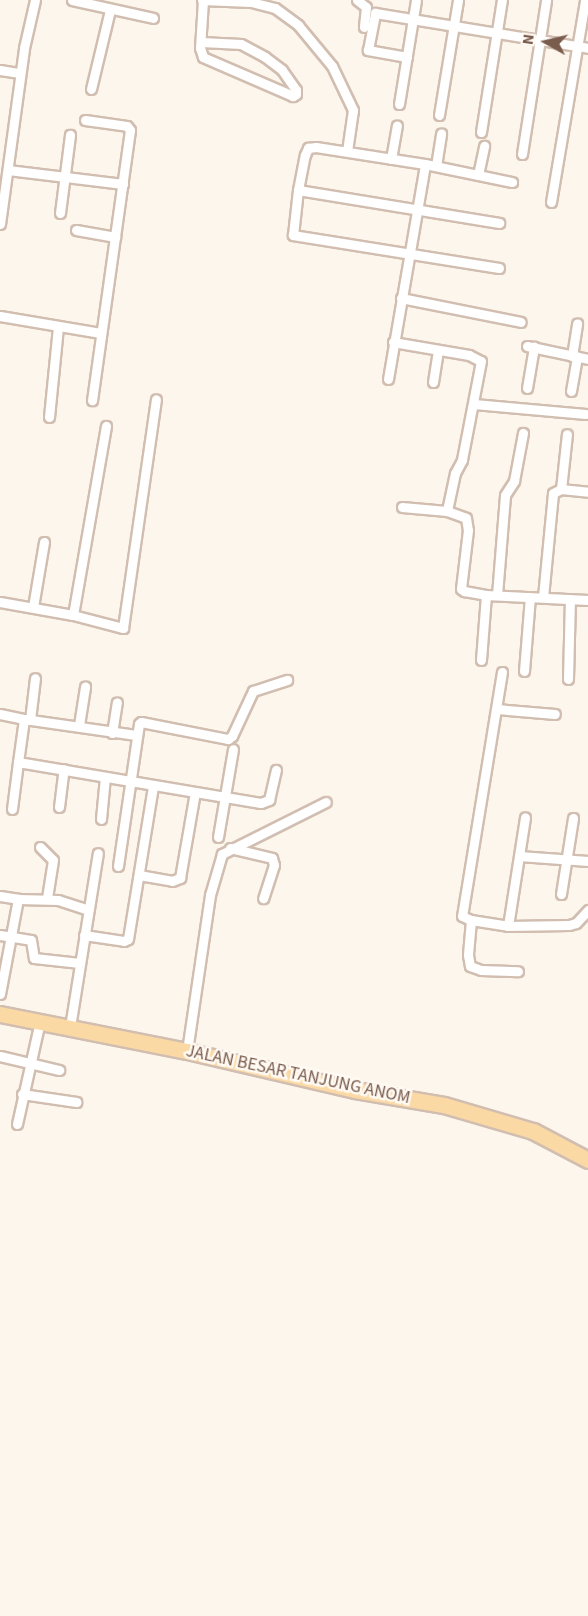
<!DOCTYPE html>
<html>
<head>
<meta charset="utf-8">
<style>
	body { margin:0 }
	#map { position:relative; width:588px; height:1616px; overflow:hidden; background:#fdf6ec; font-family:"Source Sans 3",sans-serif }
	div>[style] { position:absolute }
	.roads { filter:drop-shadow(2px 0 #d1beb0) drop-shadow(-2px 0 #d1beb0) drop-shadow(0 2px #d1beb0) drop-shadow(0 -2px #d1beb0) }
	.minor>* { height:9px; margin:-4.5px; padding:0 4.5px; transform-origin:4.5px; border-radius:4.5px; background:#fff }
	.primary>* { height:15px; margin:-7.5px; padding:0 7.5px; transform-origin:7.5px; border-radius:7.5px; background:#fbd9a5 }
	span { translate:-50% -50%; white-space:nowrap; text-align:center; line-height:1.15; -webkit-text-stroke:5px #fffaf3; paint-order:stroke }
	.street-label { font-size:18px; color:#7a5c4d }
	.north { position:absolute; left:516px; top:12px; width:60px; height:60px; -webkit-text-stroke:4px #fffaf3; paint-order:stroke; rotate:278deg; font-size:16px; font-weight:700; line-height:24px; text-align:center; color:#7a5c4d }
	.north::after { content:''; display:block; margin:auto; width:21px; height:27px; background:#7a5c4d; clip-path:polygon(50% 0,100% 100%,50% 72%,0 100%) }
</style>
</head>
<body>
<div id="map">
	<div class="roads">
		<div class="minor">
			<div style="left:72px;top:0;width:83px;rotate:12.5deg"></div>
			<div style="left:202px;top:0;width:49px;rotate:2.3deg"></div>
			<div style="left:251px;top:2px;width:25px;rotate:14deg"></div>
			<div style="left:275px;top:8px;width:29px;rotate:36deg"></div>
			<div style="left:298px;top:25px;width:53px;rotate:50.3deg"></div>
			<div style="left:332px;top:66px;width:49px;rotate:64.5deg"></div>
			<div style="left:353px;top:110px;width:41px;rotate:98.3deg"></div>
			<div style="left:357px;top:0;width:11px;rotate:38deg"></div>
			<div style="left:366px;top:7px;width:20px;rotate:96deg"></div>
			<div style="left:201px;top:42px;width:40px;rotate:2.9deg"></div>
			<div style="left:241px;top:44px;width:27px;rotate:28deg"></div>
			<div style="left:265px;top:57px;width:21px;rotate:37deg"></div>
			<div style="left:282px;top:70px;width:24px;rotate:55deg"></div>
			<div style="left:296px;top:90px;width:4px;rotate:90deg"></div>
			<div style="left:296px;top:94px;width:4px;rotate:146deg"></div>
			<div style="left:293px;top:96px;width:98px;rotate:-156.6deg"></div>
			<div style="left:203px;top:57px;width:9px;rotate:-108deg"></div>
			<div style="left:200px;top:48px;width:48px;rotate:-86.4deg"></div>
			<div style="left:407px;top:57px;width:40px;rotate:-170deg"></div>
			<div style="left:368px;top:50px;width:38px;rotate:-79deg"></div>
			<div style="left:375px;top:13px;width:216px;rotate:9.3deg"></div>
			<div style="left:0;top:70px;width:20px;rotate:9deg"></div>
			<div style="left:91px;top:89px;width:81px;rotate:-76.5deg"></div>
			<div style="left:399px;top:104px;width:105px;rotate:-80.7deg"></div>
			<div style="left:439px;top:115px;width:117px;rotate:-80.6deg"></div>
			<div style="left:85px;top:120px;width:42px;rotate:8.1deg"></div>
			<div style="left:127px;top:126px;width:5px;rotate:53deg"></div>
			<div style="left:130px;top:130px;width:273px;rotate:98deg"></div>
			<div style="left:481px;top:132px;width:134px;rotate:-81deg"></div>
			<div style="left:522px;top:154px;width:156px;rotate:-81.1deg"></div>
			<div style="left:391px;top:159px;width:34px;rotate:-80deg"></div>
			<div style="left:436px;top:166px;width:33px;rotate:-81deg"></div>
			<div style="left:8px;top:170px;width:116px;rotate:6.9deg"></div>
			<div style="left:478px;top:175px;width:30px;rotate:-78deg"></div>
			<div style="left:298px;top:190px;width:204px;rotate:9.3deg"></div>
			<div style="left:551px;top:202px;width:205px;rotate:-80.4deg"></div>
			<div style="left:60px;top:213px;width:79px;rotate:-82.7deg"></div>
			<div style="left:0;top:224px;width:178px;rotate:-82.2deg"></div>
			<div style="left:24px;top:48px;width:49px;rotate:-77.1deg"></div>
			<div style="left:76px;top:230px;width:40px;rotate:10deg"></div>
			<div style="left:499px;top:268px;width:209px;rotate:-170.9deg"></div>
			<div style="left:293px;top:235px;width:45px;rotate:-83.7deg"></div>
			<div style="left:298px;top:190px;width:36px;rotate:-79deg"></div>
			<div style="left:305px;top:155px;width:8px;rotate:-67deg"></div>
			<div style="left:308px;top:148px;width:8px;rotate:-7deg"></div>
			<div style="left:316px;top:147px;width:110px;rotate:8.9deg"></div>
			<div style="left:425px;top:164px;width:89px;rotate:11.7deg"></div>
			<div style="left:401px;top:298px;width:122px;rotate:11.3deg"></div>
			<div style="left:0;top:316px;width:102px;rotate:9.6deg"></div>
			<div style="left:393px;top:342px;width:77px;rotate:9.7deg"></div>
			<div style="left:469px;top:355px;width:13px;rotate:27deg"></div>
			<div style="left:481px;top:361px;width:101px;rotate:100.9deg"></div>
			<div style="left:462px;top:460px;width:15px;rotate:118deg"></div>
			<div style="left:455px;top:473px;width:39px;rotate:102deg"></div>
			<div style="left:527px;top:346px;width:62px;rotate:12deg"></div>
			<div style="left:572px;top:356px;width:33px;rotate:-81deg"></div>
			<div style="left:388px;top:379px;width:218px;rotate:-80.2deg"></div>
			<div style="left:433px;top:382px;width:31px;rotate:-81deg"></div>
			<div style="left:527px;top:388px;width:42px;rotate:-80.3deg"></div>
			<div style="left:571px;top:391px;width:35px;rotate:-80deg"></div>
			<div style="left:474px;top:404px;width:112px;rotate:5.1deg"></div>
			<div style="left:49px;top:417px;width:90px;rotate:-84.3deg"></div>
			<div style="left:561px;top:489px;width:55px;rotate:-83.8deg"></div>
			<div style="left:402px;top:507px;width:45px;rotate:5.1deg"></div>
			<div style="left:447px;top:511px;width:20px;rotate:20deg"></div>
			<div style="left:466px;top:518px;width:12px;rotate:81deg"></div>
			<div style="left:468px;top:530px;width:59px;rotate:96.8deg"></div>
			<div style="left:461px;top:589px;width:4px;rotate:34deg"></div>
			<div style="left:464px;top:591px;width:22px;rotate:10deg"></div>
			<div style="left:486px;top:595px;width:102px;rotate:2.8deg"></div>
			<div style="left:497px;top:595px;width:100px;rotate:-85.4deg"></div>
			<div style="left:505px;top:495px;width:17px;rotate:-57deg"></div>
			<div style="left:514px;top:481px;width:49px;rotate:-79.4deg"></div>
			<div style="left:543px;top:597px;width:104px;rotate:-84.5deg"></div>
			<div style="left:553px;top:493px;width:9px;rotate:-27deg"></div>
			<div style="left:561px;top:489px;width:27px;rotate:6deg"></div>
			<div style="left:0;top:602px;width:74px;rotate:10.1deg"></div>
			<div style="left:73px;top:615px;width:52px;rotate:14.6deg"></div>
			<div style="left:123px;top:628px;width:231px;rotate:-81.8deg"></div>
			<div style="left:33px;top:607px;width:66px;rotate:-80.4deg"></div>
			<div style="left:73px;top:615px;width:192px;rotate:-80.1deg"></div>
			<div style="left:481px;top:660px;width:65px;rotate:-85.6deg"></div>
			<div style="left:524px;top:671px;width:74px;rotate:-85.4deg"></div>
			<div style="left:502px;top:672px;width:247px;rotate:99.3deg"></div>
			<div style="left:462px;top:916px;width:10px;rotate:24deg"></div>
			<div style="left:471px;top:920px;width:37px;rotate:9deg"></div>
			<div style="left:508px;top:926px;width:61px;rotate:-0.9deg"></div>
			<div style="left:569px;top:925px;width:7px;rotate:-16deg"></div>
			<div style="left:576px;top:923px;width:18px;rotate:-47deg"></div>
			<div style="left:568px;top:679px;width:80px;rotate:-88.6deg"></div>
			<div style="left:497px;top:709px;width:58px;rotate:4.9deg"></div>
			<div style="left:0;top:714px;width:25px;rotate:12deg"></div>
			<div style="left:24px;top:719px;width:43px;rotate:97.9deg"></div>
			<div style="left:18px;top:762px;width:246px;rotate:9.6deg"></div>
			<div style="left:261px;top:803px;width:9px;rotate:-21deg"></div>
			<div style="left:269px;top:800px;width:31px;rotate:-77deg"></div>
			<div style="left:24px;top:719px;width:113px;rotate:8.1deg"></div>
			<div style="left:30px;top:720px;width:42px;rotate:-83.2deg"></div>
			<div style="left:79px;top:725px;width:39px;rotate:-81deg"></div>
			<div style="left:112px;top:733px;width:31px;rotate:-81deg"></div>
			<div style="left:59px;top:807px;width:38px;rotate:-83deg"></div>
			<div style="left:12px;top:809px;width:47px;rotate:-82.7deg"></div>
			<div style="left:101px;top:819px;width:42px;rotate:-84.6deg"></div>
			<div style="left:218px;top:837px;width:89px;rotate:-80.3deg"></div>
			<div style="left:40px;top:847px;width:18px;rotate:45deg"></div>
			<div style="left:53px;top:860px;width:39px;rotate:99deg"></div>
			<div style="left:230px;top:848px;width:43px;rotate:13.4deg"></div>
			<div style="left:272px;top:858px;width:7px;rotate:74deg"></div>
			<div style="left:274px;top:865px;width:35px;rotate:108deg"></div>
			<div style="left:519px;top:856px;width:69px;rotate:4.1deg"></div>
			<div style="left:118px;top:866px;width:144px;rotate:-81.6deg"></div>
			<div style="left:139px;top:724px;width:3px;rotate:-45deg"></div>
			<div style="left:141px;top:722px;width:89px;rotate:11.1deg"></div>
			<div style="left:228px;top:739px;width:5px;rotate:-37deg"></div>
			<div style="left:232px;top:736px;width:50px;rotate:-65deg"></div>
			<div style="left:253px;top:691px;width:36px;rotate:-18deg"></div>
			<div style="left:139px;top:875px;width:34px;rotate:10deg"></div>
			<div style="left:172px;top:881px;width:9px;rotate:-21deg"></div>
			<div style="left:180px;top:878px;width:87px;rotate:-80.1deg"></div>
			<div style="left:561px;top:894px;width:77px;rotate:-81deg"></div>
			<div style="left:0;top:896px;width:18px;rotate:9deg"></div>
			<div style="left:18px;top:899px;width:40px;rotate:1.4deg"></div>
			<div style="left:58px;top:900px;width:32px;rotate:18deg"></div>
			<div style="left:471px;top:920px;width:35px;rotate:95deg"></div>
			<div style="left:468px;top:955px;width:11px;rotate:80deg"></div>
			<div style="left:470px;top:966px;width:12px;rotate:20deg"></div>
			<div style="left:481px;top:970px;width:37px;rotate:2deg"></div>
			<div style="left:508px;top:926px;width:110px;rotate:-81.1deg"></div>
			<div style="left:0;top:935px;width:31px;rotate:9deg"></div>
			<div style="left:31px;top:940px;width:18px;rotate:81deg"></div>
			<div style="left:34px;top:958px;width:46px;rotate:6.2deg"></div>
			<div style="left:84px;top:935px;width:40px;rotate:8.5deg"></div>
			<div style="left:124px;top:941px;width:4px;rotate:-27deg"></div>
			<div style="left:128px;top:939px;width:155px;rotate:-80.7deg"></div>
			<div style="left:0;top:994px;width:97px;rotate:-79.3deg"></div>
			<div style="left:70px;top:1027px;width:176px;rotate:-80.9deg"></div>
			<div style="left:187px;top:1051px;width:158px;rotate:-81.6deg"></div>
			<div style="left:210px;top:895px;width:43px;rotate:-73.7deg"></div>
			<div style="left:222px;top:854px;width:116px;rotate:-26.6deg"></div>
			<div style="left:0;top:1056px;width:61px;rotate:13.3deg"></div>
			<div style="left:22px;top:1094px;width:55px;rotate:8.4deg"></div>
			<div style="left:17px;top:1124px;width:106px;rotate:-77.4deg"></div>
		</div>
		<div class="primary">
			<div style="left:0;top:1014px;width:191px;rotate:11.2deg"></div>
			<div style="left:187px;top:1051px;width:172px;rotate:13.1deg"></div>
			<div style="left:355px;top:1090px;width:90px;rotate:9.6deg"></div>
			<div style="left:444px;top:1105px;width:93px;rotate:16.3deg"></div>
			<div style="left:533px;top:1131px;width:62px;rotate:27.8deg"></div>
		</div>
	</div>
	<div class="street-label">
		<span style="left:298px;top:1075px;rotate:12deg">JALAN BESAR TANJUNG ANOM</span>
	</div>
	<div class="north">N</div>
</div>
</body>
</html>
